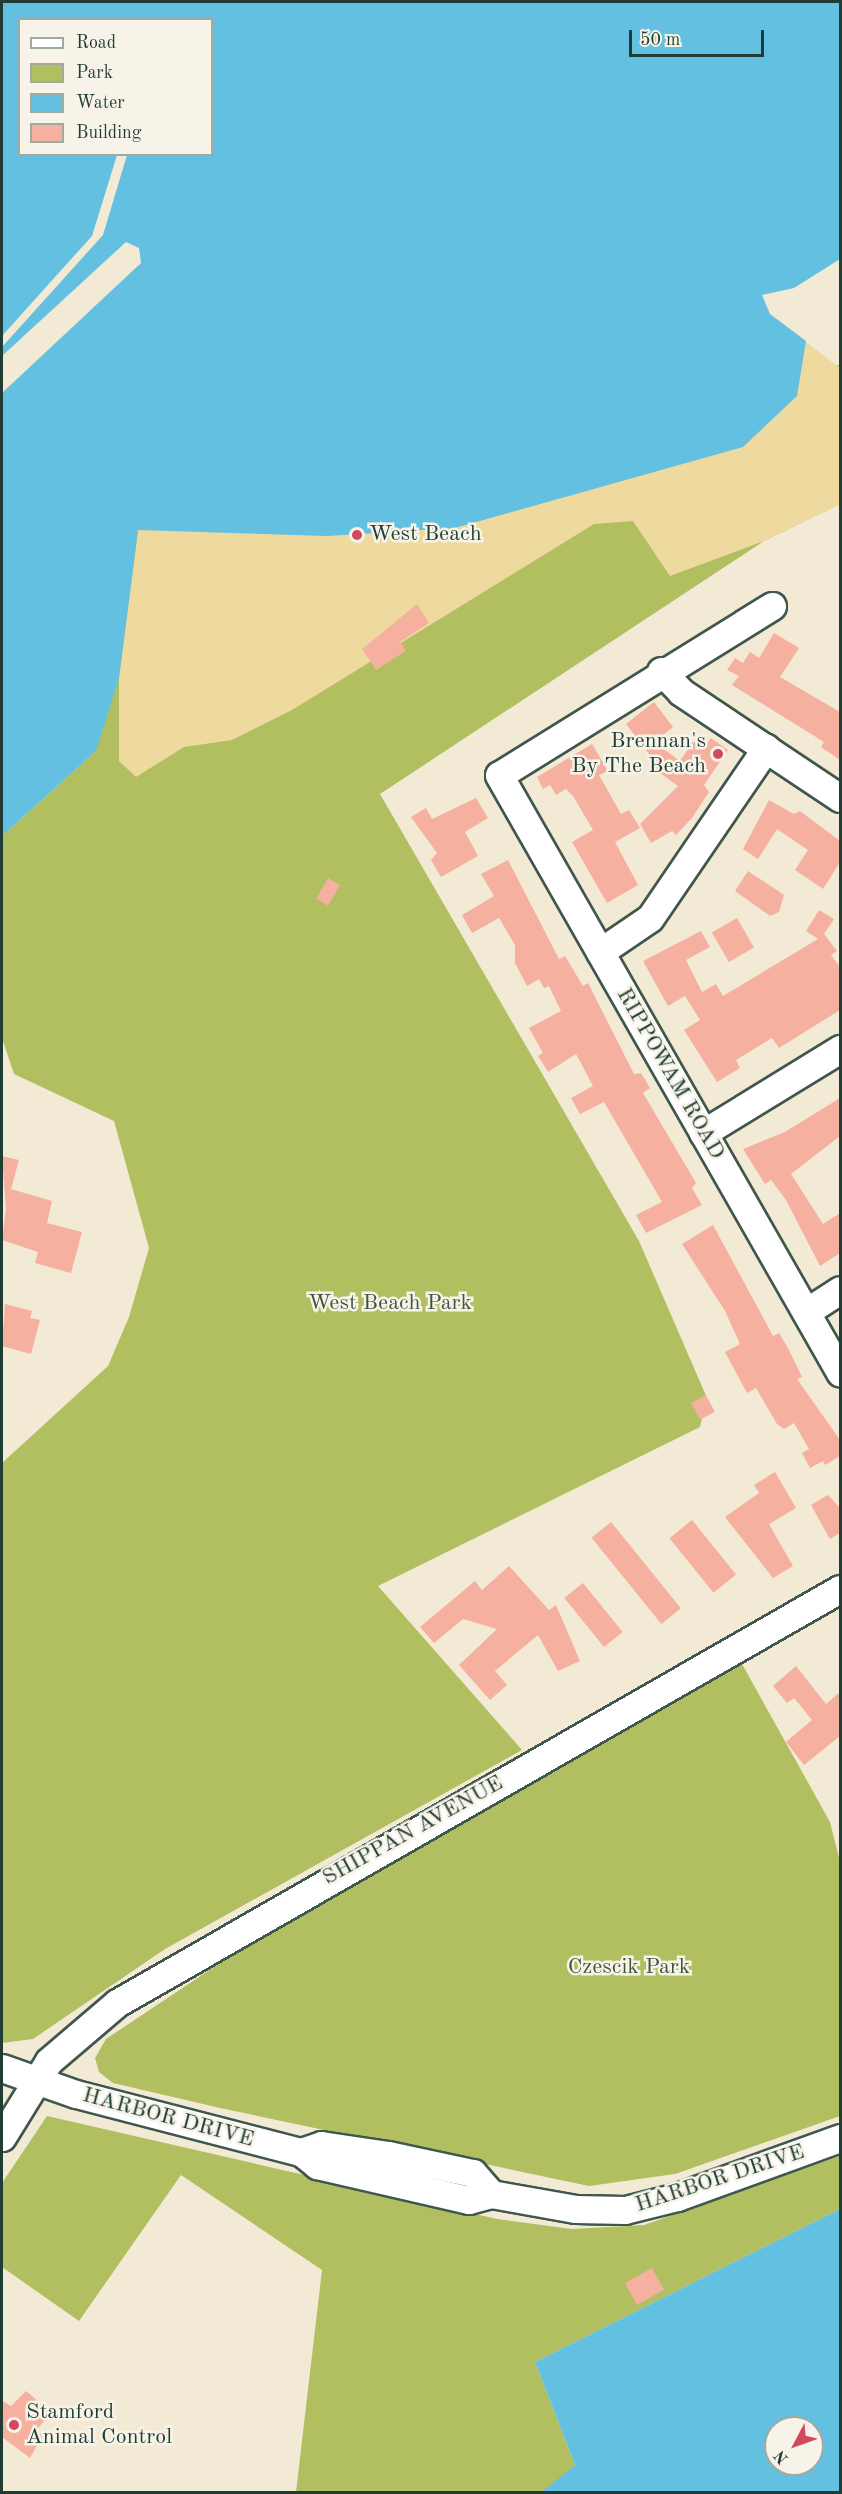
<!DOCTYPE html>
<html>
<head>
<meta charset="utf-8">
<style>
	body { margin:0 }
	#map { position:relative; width:842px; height:2494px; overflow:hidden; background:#f2ead5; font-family:"Old Standard TT",serif }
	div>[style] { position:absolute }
	.green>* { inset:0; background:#b1bf61 }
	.sand>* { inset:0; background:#eeda9e }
	.water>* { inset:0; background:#63c0e1 }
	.pier>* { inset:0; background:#f2ead5 }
	.building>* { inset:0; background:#f5b09f; transform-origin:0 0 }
	.roads { filter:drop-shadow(2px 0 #3f574c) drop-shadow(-2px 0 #3f574c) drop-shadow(0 2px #3f574c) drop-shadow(0 -2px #3f574c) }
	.minor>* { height:27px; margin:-13.5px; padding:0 13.5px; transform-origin:13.5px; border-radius:13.5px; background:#fff }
	.dots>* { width:16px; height:16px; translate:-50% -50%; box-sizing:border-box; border:3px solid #f7f3e8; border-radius:50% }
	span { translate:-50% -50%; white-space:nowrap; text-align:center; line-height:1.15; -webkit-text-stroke:5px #f7f3e8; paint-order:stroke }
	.poi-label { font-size:22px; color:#1f3d34 }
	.left { translate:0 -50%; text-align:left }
	.right { translate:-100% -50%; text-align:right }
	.street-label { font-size:22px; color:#1f3d34 }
	.park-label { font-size:22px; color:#3c573d }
	.frame { position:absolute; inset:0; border:3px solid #1f3d34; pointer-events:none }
	.legend { position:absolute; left:18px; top:18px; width:195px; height:138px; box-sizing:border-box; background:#f7f3e8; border:2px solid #a1aaa0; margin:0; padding:8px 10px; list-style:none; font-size:18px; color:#1f3d34 }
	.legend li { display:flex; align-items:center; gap:12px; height:30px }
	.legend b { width:30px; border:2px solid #a1aaa0 }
	.north { position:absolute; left:764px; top:2416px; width:60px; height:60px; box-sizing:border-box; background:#f7f3e8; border:2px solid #a1aaa0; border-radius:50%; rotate:229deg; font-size:16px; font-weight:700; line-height:24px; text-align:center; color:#1f3d34 }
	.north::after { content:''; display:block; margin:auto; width:21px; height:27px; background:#d1495b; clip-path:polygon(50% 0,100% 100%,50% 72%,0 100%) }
	.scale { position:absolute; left:629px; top:30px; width:135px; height:27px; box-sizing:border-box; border:3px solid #1f3d34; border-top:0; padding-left:8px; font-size:18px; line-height:21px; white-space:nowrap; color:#1f3d34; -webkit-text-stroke:4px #f7f3e8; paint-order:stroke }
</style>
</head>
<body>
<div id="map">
	<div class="green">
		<div style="clip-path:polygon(839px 365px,840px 504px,764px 541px,380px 794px,639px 1241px,707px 1398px,700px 1427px,378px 1586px,522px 1750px,165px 1949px,33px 2039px,2px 2043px,2px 1463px,108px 1366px,129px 1317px,149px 1248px,114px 1121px,14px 1074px,2px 1038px,2px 836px,96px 751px,138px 530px)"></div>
		<div style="clip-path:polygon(742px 1664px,830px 1822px,840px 1862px,840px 2116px,675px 2174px,589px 2186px,220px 2108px,113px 2083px,99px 2072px,95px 2058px,106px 2039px,253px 1941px)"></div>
		<div style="clip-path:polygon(47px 2116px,497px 2219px,572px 2229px,644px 2225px,840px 2156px,840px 2209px,535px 2362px,575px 2465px,555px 2492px,296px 2492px,322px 2270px,181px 2175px,79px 2321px,2px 2267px,2px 2183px)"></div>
	</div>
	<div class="sand">
		<div style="clip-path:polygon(743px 294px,840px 368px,840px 504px,764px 541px,670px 576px,633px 521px,594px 524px,292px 710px,232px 740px,184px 747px,136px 777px,119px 761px,119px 678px,138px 530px)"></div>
	</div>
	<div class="water">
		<div style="clip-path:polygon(evenodd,2px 2px,840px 2px,840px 259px,794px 288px,762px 295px,770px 314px,806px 341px,797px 396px,743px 447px,455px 528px,327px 536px,138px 530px,119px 678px,96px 751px,2px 836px,2px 2px,20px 20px,212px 20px,212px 154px,20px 154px,20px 20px)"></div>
		<div style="clip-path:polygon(evenodd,840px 2209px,840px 2492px,542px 2492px,575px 2465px,535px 2362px,840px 2209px,776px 2428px,812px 2428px,812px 2464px,776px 2464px,776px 2428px)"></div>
	</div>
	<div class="pier">
		<div style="clip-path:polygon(117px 155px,127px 155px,103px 235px,2px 347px,2px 336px,92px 236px)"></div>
		<div style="clip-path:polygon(126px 242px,139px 248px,141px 263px,2px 393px,2px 356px)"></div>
	</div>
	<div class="building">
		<div style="clip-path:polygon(417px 604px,429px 623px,400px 642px,406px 651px,376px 670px,362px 649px)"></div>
		<div style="clip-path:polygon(774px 633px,799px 648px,780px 677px,840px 712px,840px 760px,821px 747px,824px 742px,732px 685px,739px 676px,727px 670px,735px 658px,743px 663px,750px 652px,759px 658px)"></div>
		<div style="clip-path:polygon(654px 702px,673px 727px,654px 742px,680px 761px,693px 742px,705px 746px,711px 738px,728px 750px,704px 785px,709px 792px,692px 818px,676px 835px,672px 831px,651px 843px,640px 824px,678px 786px,653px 768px,656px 763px,626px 724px)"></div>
		<div style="clip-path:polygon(592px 744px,608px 771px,599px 775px,621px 814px,629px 810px,640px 828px,615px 842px,638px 885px,607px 903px,572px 842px,593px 830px,573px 796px,566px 789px,556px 795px,550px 785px,543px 789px,537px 777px)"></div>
		<div style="clip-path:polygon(476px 798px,488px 818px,465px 832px,478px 856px,441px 877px,431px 860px,437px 853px,411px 817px,426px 808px,432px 819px)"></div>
		<div style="clip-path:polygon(769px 800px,794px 814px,800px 811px,840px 841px,840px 862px,823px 889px,795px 870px,808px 850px,777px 829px,758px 859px,743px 849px)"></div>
		<div style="clip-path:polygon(508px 860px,559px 959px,565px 956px,583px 986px,588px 983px,634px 1074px,641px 1073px,650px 1088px,643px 1093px,696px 1183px,692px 1188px,702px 1205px,646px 1233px,636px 1215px,662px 1202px,604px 1102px,580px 1114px,571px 1098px,593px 1086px,576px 1054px,548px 1072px,538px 1056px,543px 1053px,529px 1028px,561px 1011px,549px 986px,544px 988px,539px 979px,527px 986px,515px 963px,515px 945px,499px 918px,472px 933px,462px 915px,494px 896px,481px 874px)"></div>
		<div style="clip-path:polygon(748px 871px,784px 895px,779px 912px,770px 916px,735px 891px)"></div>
		<div style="left:328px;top:878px;width:14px;height:24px;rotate:30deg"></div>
		<div style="clip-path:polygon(819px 910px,834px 919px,824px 934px,837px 951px,831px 955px,840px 967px,840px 1010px,779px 1048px,772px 1038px,736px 1060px,740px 1068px,717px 1082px,684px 1030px,700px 1020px,685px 996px,668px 1006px,643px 961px,701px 931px,710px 947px,686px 960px,702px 992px,716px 984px,723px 996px,818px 939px,806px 931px)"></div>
		<div style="left:737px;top:918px;width:34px;height:29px;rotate:60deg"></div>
		<div style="clip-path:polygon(840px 1098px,840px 1136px,791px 1174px,823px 1224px,840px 1213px,840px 1253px,820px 1266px,786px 1200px,771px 1180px,765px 1184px,743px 1149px,785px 1132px)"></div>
		<div style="clip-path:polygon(2px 1156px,19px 1160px,11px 1189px,52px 1201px,47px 1223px,82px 1232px,71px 1273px,35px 1263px,38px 1252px,2px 1240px,6px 1209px)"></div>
		<div style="clip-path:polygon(713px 1225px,773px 1336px,779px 1333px,789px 1350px,802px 1377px,797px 1379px,840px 1440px,840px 1456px,825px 1465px,823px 1461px,810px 1468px,802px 1453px,809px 1449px,794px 1423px,784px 1429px,777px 1424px,756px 1388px,747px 1393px,725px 1352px,740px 1344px,725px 1311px,682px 1244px)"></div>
		<div style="clip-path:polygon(5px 1304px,32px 1311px,30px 1318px,40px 1320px,31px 1354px,2px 1346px)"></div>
		<div style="left:706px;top:1395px;width:19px;height:17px;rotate:62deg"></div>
		<div style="clip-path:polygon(775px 1472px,796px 1508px,769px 1524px,793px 1566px,773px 1578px,725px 1517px,759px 1493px,754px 1485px)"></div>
		<div style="clip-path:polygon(828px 1495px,840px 1508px,840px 1533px,830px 1539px,811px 1505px)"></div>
		<div style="left:692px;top:1520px;width:70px;height:29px;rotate:51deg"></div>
		<div style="left:611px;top:1522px;width:111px;height:25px;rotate:51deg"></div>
		<div style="clip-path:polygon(509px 1566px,549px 1610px,556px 1605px,580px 1661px,558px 1671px,538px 1635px,495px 1671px,507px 1685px,490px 1700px,459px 1665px,497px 1629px,463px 1619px,434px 1643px,420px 1627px,475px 1581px,482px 1590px)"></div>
		<div style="left:583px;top:1583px;width:63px;height:24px;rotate:51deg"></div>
		<div style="clip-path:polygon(796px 1666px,826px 1704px,840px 1692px,840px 1736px,804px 1765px,786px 1742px,812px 1720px,794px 1698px,787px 1703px,773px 1686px)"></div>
		<div style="left:652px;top:2268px;width:25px;height:31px;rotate:61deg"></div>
		<div style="clip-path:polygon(26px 2391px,51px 2412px,36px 2431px,43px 2435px,30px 2458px,2px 2437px,2px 2401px,11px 2406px)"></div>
	</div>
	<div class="roads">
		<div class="minor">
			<div style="left:772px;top:606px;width:321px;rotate:148.2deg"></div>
			<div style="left:499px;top:775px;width:688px;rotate:60.27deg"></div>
			<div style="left:661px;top:671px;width:29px;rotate:46deg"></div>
			<div style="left:681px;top:692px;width:191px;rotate:33.7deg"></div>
			<div style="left:600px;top:952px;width:60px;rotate:-34.2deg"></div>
			<div style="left:650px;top:918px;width:206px;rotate:-55.7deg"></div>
			<div style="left:703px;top:1133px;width:161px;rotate:-31.5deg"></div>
			<div style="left:806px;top:1312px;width:40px;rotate:-32.9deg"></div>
			<div style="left:2px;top:2068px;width:78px;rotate:19.4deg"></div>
			<div style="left:76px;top:2094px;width:232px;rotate:14.5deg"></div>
			<div style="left:301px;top:2152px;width:21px;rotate:39deg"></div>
			<div style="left:317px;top:2165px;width:156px;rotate:13deg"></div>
			<div style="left:469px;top:2200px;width:23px;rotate:-15deg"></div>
			<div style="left:491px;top:2194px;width:85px;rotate:10.1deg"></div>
			<div style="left:575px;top:2209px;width:50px;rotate:1.1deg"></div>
			<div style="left:625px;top:2210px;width:54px;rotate:-14deg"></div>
			<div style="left:677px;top:2197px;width:173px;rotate:-19.9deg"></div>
			<div style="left:2px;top:2137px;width:89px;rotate:-58.3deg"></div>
			<div style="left:49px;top:2061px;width:89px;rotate:-40.5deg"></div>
			<div style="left:117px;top:2003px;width:833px;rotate:-29.8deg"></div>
			<div style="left:301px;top:2152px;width:21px;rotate:-19deg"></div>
			<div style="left:321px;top:2145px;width:68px;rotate:8.5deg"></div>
			<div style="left:388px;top:2155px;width:87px;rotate:12deg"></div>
			<div style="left:473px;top:2173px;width:28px;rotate:49deg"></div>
		</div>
	</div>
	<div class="dots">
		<div style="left:357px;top:535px;background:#d1495b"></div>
		<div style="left:718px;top:754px;background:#d1495b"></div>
		<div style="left:14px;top:2425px;background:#d1495b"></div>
	</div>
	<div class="poi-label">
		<span class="left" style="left:369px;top:535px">West Beach</span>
		<span class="right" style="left:706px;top:754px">Brennan's<br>By The Beach</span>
		<span class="left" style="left:26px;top:2425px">Stamford<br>Animal Control</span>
	</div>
	<div class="street-label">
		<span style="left:670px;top:1074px;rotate:60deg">RIPPOWAM ROAD</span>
		<span style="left:413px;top:1831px;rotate:-29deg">SHIPPAN AVENUE</span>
		<span style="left:168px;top:2118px;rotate:15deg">HARBOR DRIVE</span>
		<span style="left:720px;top:2179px;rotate:-18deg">HARBOR DRIVE</span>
	</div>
	<div class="park-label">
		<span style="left:390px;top:1304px">West Beach Park</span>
		<span style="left:629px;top:1968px">Czescik Park</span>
	</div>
	<div class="frame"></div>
	<ul class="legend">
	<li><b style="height:8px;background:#fff"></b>Road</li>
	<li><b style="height:16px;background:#b1bf61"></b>Park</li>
	<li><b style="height:16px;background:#63c0e1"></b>Water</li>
	<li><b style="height:16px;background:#f5b09f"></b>Building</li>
	</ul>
	<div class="north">N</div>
	<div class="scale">50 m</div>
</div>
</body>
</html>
